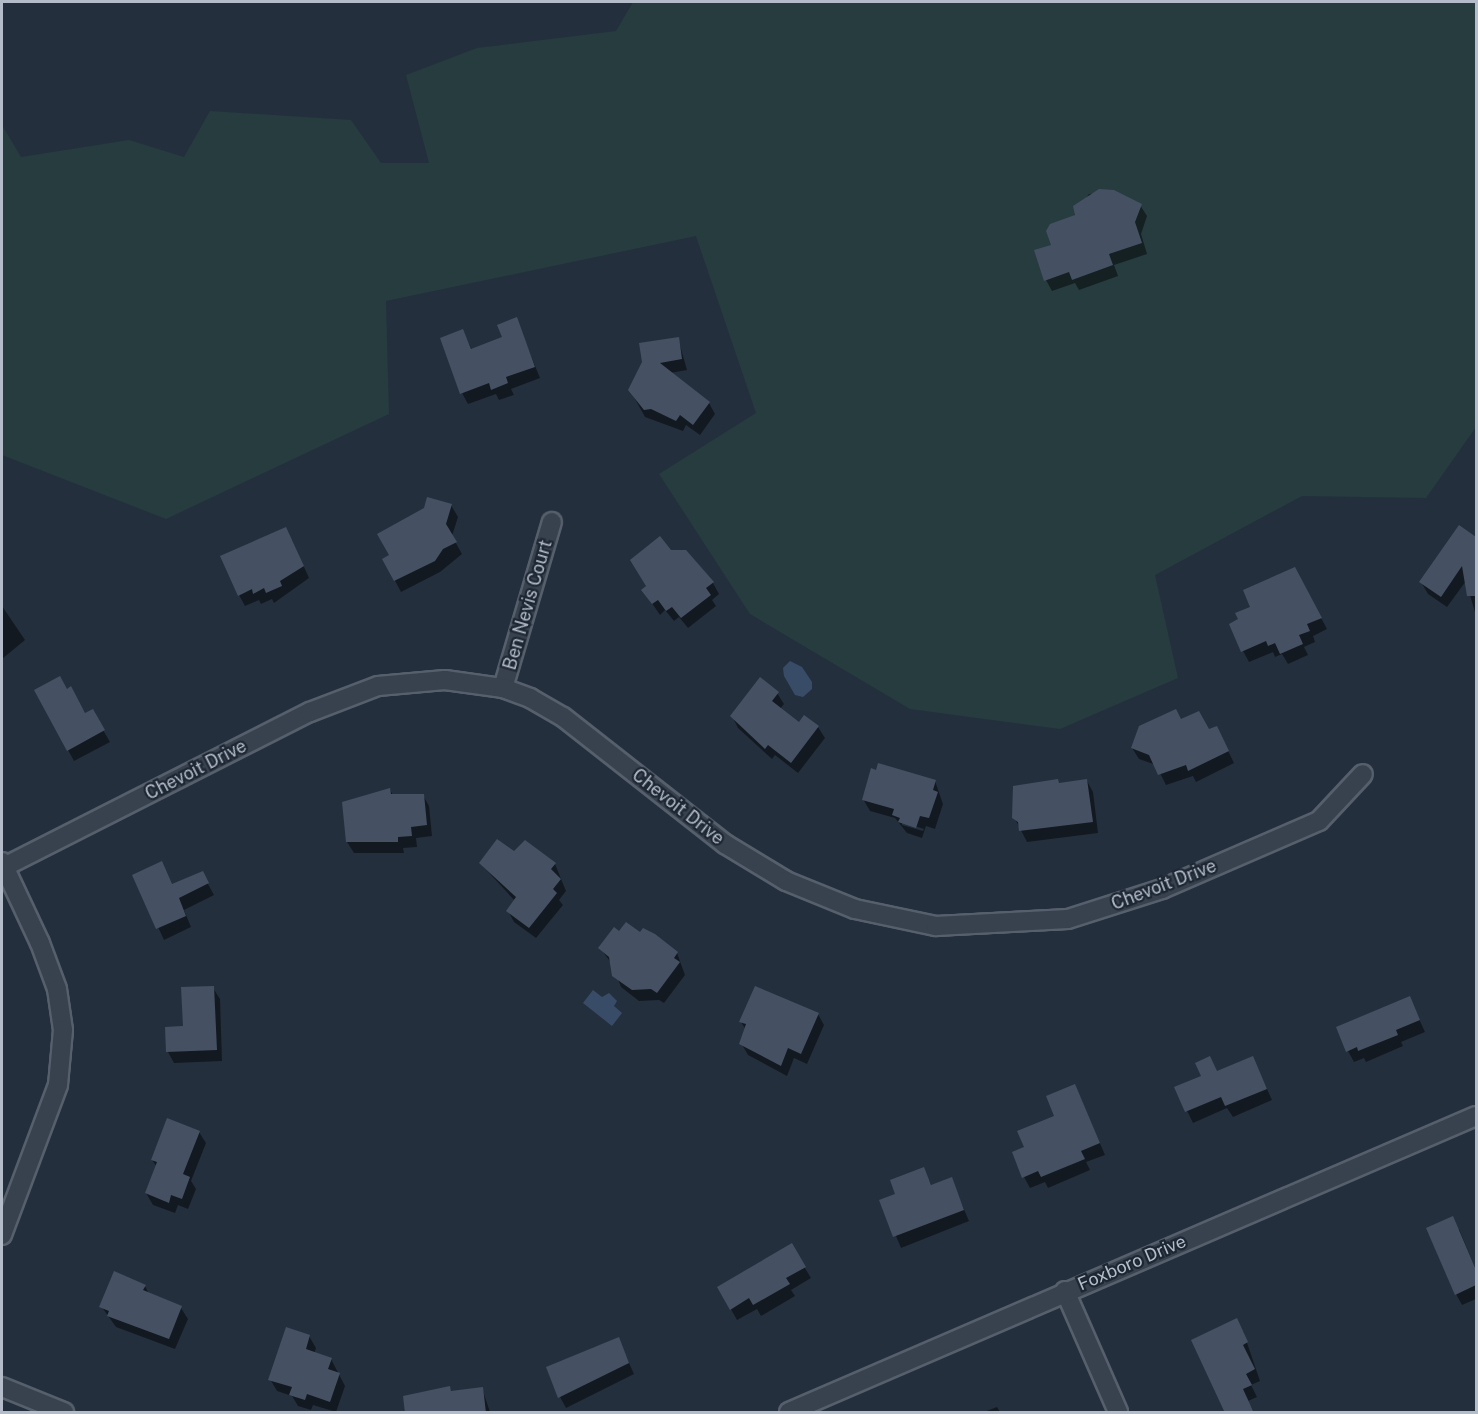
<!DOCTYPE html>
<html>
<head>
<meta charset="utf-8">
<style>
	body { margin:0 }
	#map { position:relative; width:1478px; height:1414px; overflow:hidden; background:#242f3e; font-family:"Public Sans",sans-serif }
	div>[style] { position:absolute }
	.green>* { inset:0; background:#263c3f }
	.water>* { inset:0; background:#394c67 }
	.shadow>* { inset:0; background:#0007 }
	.building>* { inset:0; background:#455162 }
	.roads { filter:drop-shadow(2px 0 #565f6c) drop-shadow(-2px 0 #565f6c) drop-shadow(0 2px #565f6c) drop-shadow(0 -2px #565f6c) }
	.minor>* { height:18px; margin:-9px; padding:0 9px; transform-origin:9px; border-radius:9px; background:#38414e }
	span { translate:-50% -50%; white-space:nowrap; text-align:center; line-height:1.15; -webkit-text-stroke:4.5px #1d2633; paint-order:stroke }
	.street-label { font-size:18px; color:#b4bcc9 }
	.frame { position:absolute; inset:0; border:3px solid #b4bcc9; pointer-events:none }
</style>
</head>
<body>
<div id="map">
	<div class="green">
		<div style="clip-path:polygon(633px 2px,1476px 2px,1476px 427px,1426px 498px,1302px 496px,1155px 575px,1178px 678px,1060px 729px,910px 709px,750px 614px,659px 474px,756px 413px,696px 236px,386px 301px,389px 414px,166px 519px,2px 455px,2px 125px,21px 157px,129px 140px,184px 157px,210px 111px,351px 120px,381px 163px,429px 163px,406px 75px,477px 48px,616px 31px)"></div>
	</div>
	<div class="water">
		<div style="clip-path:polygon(790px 661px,802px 667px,812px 682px,812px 689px,803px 697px,795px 695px,784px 676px,783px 668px)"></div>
		<div style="clip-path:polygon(593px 990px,602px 997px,609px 993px,617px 1001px,614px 1006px,622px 1013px,612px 1026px,583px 1003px)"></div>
	</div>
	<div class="shadow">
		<div style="clip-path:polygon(1115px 192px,1140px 205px,1147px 216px,1141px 234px,1147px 254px,1114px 265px,1118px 276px,1079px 290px,1075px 283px,1052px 291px,1046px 280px,1053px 246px,1089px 194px)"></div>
		<div style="clip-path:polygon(516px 319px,540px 378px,511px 389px,514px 395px,499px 400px,496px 394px,468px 404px,462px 393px,463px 331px,472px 350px,504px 338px)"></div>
		<div style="clip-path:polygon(678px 338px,687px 370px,670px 373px,709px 403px,715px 414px,700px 435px,686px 425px,683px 431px,645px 417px,630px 390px)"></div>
		<div style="clip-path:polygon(451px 505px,458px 517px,452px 536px,462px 554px,440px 572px,401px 592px,384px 560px,391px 556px,425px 509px)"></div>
		<div style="clip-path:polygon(1460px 528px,1476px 539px,1476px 616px,1466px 581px,1447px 607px,1428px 594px,1421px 582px)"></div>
		<div style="clip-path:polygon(292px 540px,309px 578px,274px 603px,272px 599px,261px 604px,259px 600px,245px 606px,239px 595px)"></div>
		<div style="clip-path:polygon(670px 551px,713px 583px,719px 594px,712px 600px,716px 606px,688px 628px,679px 617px,674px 621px,665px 610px,660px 615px,643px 590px)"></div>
		<div style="clip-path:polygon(1301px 580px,1327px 629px,1313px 636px,1315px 642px,1304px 647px,1308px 655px,1288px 664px,1282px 654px,1275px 657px,1273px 652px,1249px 662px,1243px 651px)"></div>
		<div style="clip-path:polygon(2px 606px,25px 640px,2px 659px)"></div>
		<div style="clip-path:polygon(777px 693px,784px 704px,780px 709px,799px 724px,818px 727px,825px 738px,798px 773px,775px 755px,772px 759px,738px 728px,732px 716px)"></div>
		<div style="clip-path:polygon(92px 711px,110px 742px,74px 761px,68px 750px,84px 715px)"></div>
		<div style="clip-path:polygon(1217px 728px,1234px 763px,1196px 782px,1193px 776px,1166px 785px,1156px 765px,1139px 759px,1132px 748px)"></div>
		<div style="clip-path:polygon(evenodd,877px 772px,935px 781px,943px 804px,935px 829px,926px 826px,922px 838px,907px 833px,895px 818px,870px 811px,863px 799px,877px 772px,902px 822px,924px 829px,923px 831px,902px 825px,902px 822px)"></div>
		<div style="clip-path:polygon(1057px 780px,1060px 784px,1087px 781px,1093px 792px,1098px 833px,1027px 842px,1014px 817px)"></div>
		<div style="clip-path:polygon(390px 790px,393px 795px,423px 795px,429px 806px,432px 836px,416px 838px,417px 847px,403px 848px,404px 853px,354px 853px,347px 842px)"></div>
		<div style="clip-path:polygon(480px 863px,555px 864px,566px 891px,559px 900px,563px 905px,536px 938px,514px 922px,508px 911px,515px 901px)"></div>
		<div style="clip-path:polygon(202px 873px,214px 895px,184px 910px,191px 927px,164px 940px,134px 875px,173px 886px)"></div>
		<div style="clip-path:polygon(619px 933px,640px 934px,677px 953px,685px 975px,664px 1003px,659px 1000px,639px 1001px,621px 987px,612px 964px,600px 948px)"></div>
		<div style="clip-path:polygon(213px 988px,220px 999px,222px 1061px,174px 1063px,168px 1052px)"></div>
		<div style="clip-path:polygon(1409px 997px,1425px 1032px,1401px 1042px,1403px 1046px,1366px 1062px,1364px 1058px,1354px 1062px,1348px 1051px)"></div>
		<div style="clip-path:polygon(818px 1014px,824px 1025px,807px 1064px,794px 1058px,787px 1076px,748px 1055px,741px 1043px,746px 1030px,741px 1022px)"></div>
		<div style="clip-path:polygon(1210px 1058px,1217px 1072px,1258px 1069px,1272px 1100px,1233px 1117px,1227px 1108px,1193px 1123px,1176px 1088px,1203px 1077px)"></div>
		<div style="clip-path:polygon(1075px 1085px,1105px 1155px,1086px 1162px,1090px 1170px,1048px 1188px,1045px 1182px,1030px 1188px,1024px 1177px,1026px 1148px,1056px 1117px)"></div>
		<div style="clip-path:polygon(199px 1132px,206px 1143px,191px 1181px,196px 1189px,188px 1209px,178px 1205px,175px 1213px,153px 1205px,146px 1193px,157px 1167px,152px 1160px)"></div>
		<div style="clip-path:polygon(923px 1169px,932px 1186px,951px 1179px,969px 1221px,901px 1248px,881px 1200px,897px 1195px)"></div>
		<div style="clip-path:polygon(1459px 1229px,1476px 1270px,1476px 1299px,1462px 1305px,1456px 1294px)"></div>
		<div style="clip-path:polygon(791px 1245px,811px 1278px,791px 1290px,795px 1296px,761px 1316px,757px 1309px,737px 1320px,719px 1288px)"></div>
		<div style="clip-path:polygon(145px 1286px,149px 1294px,181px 1308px,188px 1319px,175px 1349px,116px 1327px,101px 1306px)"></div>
		<div style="clip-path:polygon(1243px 1331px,1260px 1381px,1251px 1385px,1257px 1397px,1248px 1401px,1254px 1412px,1227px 1412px)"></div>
		<div style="clip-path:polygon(309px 1336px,316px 1348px,314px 1354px,331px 1359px,345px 1386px,336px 1412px,313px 1405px,311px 1410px,298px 1406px,292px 1396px,277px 1391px,270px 1379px)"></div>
		<div style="clip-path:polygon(618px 1339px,634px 1374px,566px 1408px,560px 1397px)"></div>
		<div style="clip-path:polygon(450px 1388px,452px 1392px,482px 1388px,490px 1412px,406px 1412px)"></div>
		<div style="clip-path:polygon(997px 1407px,1000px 1412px,984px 1412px)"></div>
	</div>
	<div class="building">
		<div style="clip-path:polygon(1099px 189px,1114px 190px,1142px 204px,1135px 222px,1142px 243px,1109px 254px,1113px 265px,1072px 280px,1069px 272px,1044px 281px,1034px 250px,1051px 245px,1046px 231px,1050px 224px,1075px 215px,1073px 206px)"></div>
		<div style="clip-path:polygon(517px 317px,535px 367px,506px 377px,508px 383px,491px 390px,489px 383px,460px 394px,440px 338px,463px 329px,471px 349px,502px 337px,497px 325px)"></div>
		<div style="clip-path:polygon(679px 337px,682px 359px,660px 363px,710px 402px,693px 425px,680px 415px,676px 421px,651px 409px,644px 410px,628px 390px,642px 362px,639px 343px)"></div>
		<div style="clip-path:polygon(427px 497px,452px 504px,446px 524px,457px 542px,443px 549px,435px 561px,394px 581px,382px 559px,389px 555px,377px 534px,424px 508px)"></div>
		<div style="clip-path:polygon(1459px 525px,1476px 537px,1476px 596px,1467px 596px,1462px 566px,1441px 597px,1419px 582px)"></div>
		<div style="clip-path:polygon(286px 527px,304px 566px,280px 581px,282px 586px,266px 593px,264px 588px,253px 594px,252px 589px,238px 596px,220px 556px)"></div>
		<div style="clip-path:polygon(660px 536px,671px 550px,686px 550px,714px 582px,706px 588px,711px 595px,681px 618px,672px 607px,666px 611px,658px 600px,652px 604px,641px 590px,646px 586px,630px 560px)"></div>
		<div style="clip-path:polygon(1295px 567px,1322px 618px,1307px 624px,1310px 631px,1299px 635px,1303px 644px,1280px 654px,1275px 643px,1268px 646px,1266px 641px,1241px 652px,1229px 624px,1238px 619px,1235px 613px,1250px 607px,1243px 590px)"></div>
		<div style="clip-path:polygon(60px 676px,67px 689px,71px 686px,85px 713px,93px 709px,105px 730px,67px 751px,34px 690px)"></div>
		<div style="clip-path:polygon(760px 677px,779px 692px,772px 701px,799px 722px,804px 715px,819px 726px,791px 763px,768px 745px,765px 749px,730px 716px)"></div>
		<div style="clip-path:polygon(1176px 709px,1181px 719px,1199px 711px,1209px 729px,1217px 726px,1229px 751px,1188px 771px,1186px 765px,1158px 775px,1149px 755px,1131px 748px,1139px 726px)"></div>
		<div style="clip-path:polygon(878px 763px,936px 780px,933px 790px,938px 792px,929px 818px,920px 816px,916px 828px,898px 822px,900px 818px,892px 815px,894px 809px,862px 800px,871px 768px,876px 770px)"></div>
		<div style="clip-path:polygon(1058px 779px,1059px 783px,1087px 779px,1093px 822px,1019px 831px,1018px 822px,1012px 818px,1013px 786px)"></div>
		<div style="clip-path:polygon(390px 788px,391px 794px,424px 794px,427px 825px,411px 827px,412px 836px,398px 837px,398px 842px,346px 842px,342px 802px)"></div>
		<div style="clip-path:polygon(497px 839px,514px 851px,525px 840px,556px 863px,551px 869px,561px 879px,553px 889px,557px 893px,529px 928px,506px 911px,516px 897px,479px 863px)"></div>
		<div style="clip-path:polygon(162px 861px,172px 884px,203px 871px,209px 883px,179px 898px,186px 916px,156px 929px,132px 875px)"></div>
		<div style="clip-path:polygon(626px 922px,640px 932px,643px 928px,655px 934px,678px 952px,674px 958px,680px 962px,657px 993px,651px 989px,632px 990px,612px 976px,609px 957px,598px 948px,614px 927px,619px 931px)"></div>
		<div style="clip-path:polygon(214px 986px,217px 1050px,166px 1052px,165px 1027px,183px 1026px,181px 987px)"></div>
		<div style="clip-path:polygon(755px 986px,819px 1013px,801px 1054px,788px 1048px,781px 1066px,739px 1044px,746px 1024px,739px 1022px)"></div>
		<div style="clip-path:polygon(1410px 996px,1420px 1020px,1396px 1030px,1398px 1035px,1358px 1051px,1357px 1047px,1346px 1052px,1336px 1027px)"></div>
		<div style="clip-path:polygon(1210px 1056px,1217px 1071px,1253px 1056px,1267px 1089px,1225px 1106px,1221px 1097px,1185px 1112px,1174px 1087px,1201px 1076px,1195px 1063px)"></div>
		<div style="clip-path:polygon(1075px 1084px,1100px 1143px,1081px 1151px,1085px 1159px,1041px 1177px,1038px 1171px,1022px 1178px,1012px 1152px,1024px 1147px,1017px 1131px,1054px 1116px,1046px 1096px)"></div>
		<div style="clip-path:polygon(167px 1118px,200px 1131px,183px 1174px,190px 1177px,182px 1199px,171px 1195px,169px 1203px,145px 1193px,157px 1162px,151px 1160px)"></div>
		<div style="clip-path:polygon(924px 1167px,931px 1185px,952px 1177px,964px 1210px,893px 1237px,879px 1200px,895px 1194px,890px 1180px)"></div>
		<div style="clip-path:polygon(1453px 1216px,1476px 1270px,1476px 1285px,1455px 1295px,1426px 1228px)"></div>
		<div style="clip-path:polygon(792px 1243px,806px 1267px,786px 1278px,790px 1284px,753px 1305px,749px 1298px,730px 1310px,717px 1287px)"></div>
		<div style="clip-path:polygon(114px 1271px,146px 1285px,143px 1290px,182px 1306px,169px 1339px,107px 1316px,109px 1311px,99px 1307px)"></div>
		<div style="clip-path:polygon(1237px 1318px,1248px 1342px,1243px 1345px,1255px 1369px,1246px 1374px,1252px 1385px,1243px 1389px,1254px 1413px,1225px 1413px,1191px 1340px)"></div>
		<div style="clip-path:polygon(286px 1327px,310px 1335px,306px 1349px,332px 1358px,328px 1369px,340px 1373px,330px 1402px,307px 1394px,305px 1400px,289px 1395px,292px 1387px,268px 1380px)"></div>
		<div style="clip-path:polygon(619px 1337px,629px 1363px,558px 1398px,546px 1367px)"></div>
		<div style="clip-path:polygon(450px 1386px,451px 1391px,483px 1387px,486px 1413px,405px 1413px,403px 1396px)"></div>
	</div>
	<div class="roads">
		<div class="minor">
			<div style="left:503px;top:688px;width:173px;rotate:-73.6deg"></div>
			<div style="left:2px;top:862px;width:89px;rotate:64.9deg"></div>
			<div style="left:40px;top:943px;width:49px;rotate:69.7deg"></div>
			<div style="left:57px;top:989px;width:41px;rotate:81.7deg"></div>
			<div style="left:63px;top:1030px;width:55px;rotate:95.2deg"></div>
			<div style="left:58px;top:1085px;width:160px;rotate:110.5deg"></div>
			<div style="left:4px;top:867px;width:343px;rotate:-26.9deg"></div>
			<div style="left:310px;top:712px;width:73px;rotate:-20.9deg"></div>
			<div style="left:378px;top:686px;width:67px;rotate:-5.1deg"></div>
			<div style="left:445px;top:680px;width:59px;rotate:7.9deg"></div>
			<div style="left:503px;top:688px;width:29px;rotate:20deg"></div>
			<div style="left:530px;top:698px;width:38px;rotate:30deg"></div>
			<div style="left:563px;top:717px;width:206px;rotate:38.1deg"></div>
			<div style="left:725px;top:844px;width:71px;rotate:31.2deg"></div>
			<div style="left:786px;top:881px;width:74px;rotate:22.1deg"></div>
			<div style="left:855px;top:909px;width:83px;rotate:11.9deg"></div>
			<div style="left:936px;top:926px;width:132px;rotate:-3deg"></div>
			<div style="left:1068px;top:919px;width:99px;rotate:-17.7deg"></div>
			<div style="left:1162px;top:889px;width:171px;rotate:-23.4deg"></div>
			<div style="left:1319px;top:821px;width:64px;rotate:-46.9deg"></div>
			<div style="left:1065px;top:1291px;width:132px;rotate:66.3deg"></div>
			<div style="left:2px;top:1387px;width:67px;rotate:22deg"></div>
			<div style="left:789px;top:1412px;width:748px;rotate:-23.31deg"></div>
		</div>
	</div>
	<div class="street-label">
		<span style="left:528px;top:605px;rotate:-74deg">Ben Nevis Court</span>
		<span style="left:196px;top:770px;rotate:-27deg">Chevoit Drive</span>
		<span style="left:678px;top:807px;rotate:38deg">Chevoit Drive</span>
		<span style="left:1164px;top:885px;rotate:-21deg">Chevoit Drive</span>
		<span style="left:1132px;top:1263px;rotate:-23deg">Foxboro Drive</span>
	</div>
	<div class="frame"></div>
</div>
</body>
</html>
